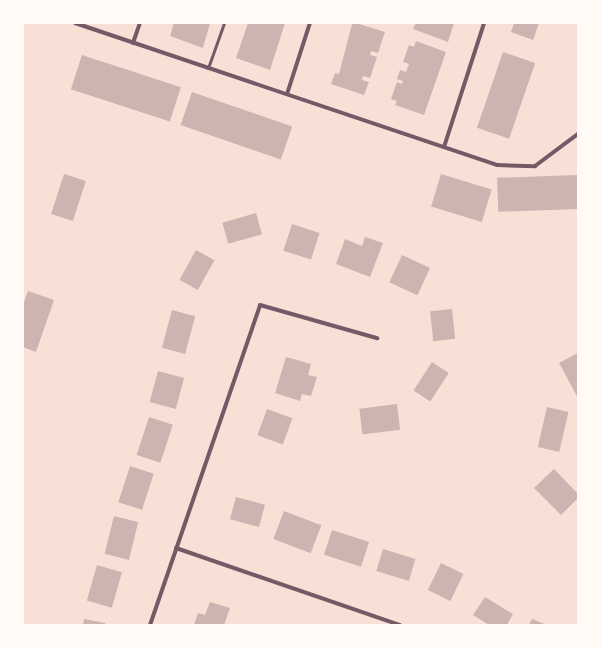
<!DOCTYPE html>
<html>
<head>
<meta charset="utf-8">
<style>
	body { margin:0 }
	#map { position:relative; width:601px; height:648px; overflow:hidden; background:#f7e1d7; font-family:"Varela Round",sans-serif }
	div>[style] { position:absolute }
	.building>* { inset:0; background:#ccb4b1; transform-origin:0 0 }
	.service>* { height:3px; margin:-1.5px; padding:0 1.5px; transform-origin:1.5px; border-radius:1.5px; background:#755966 }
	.minor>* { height:4px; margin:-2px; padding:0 2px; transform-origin:2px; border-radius:2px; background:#755966 }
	span { translate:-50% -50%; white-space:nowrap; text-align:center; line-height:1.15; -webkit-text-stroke:3.5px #fffaf5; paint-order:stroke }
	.frame { position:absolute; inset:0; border:24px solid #fffaf5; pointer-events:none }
</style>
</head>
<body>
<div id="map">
	<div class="building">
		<div style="clip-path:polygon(174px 23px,210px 23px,203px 48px,170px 36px)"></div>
		<div style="clip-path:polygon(248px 23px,285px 23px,270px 70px,236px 58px)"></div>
		<div style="clip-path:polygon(356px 23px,385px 32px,378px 53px,371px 51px,370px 55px,377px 57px,370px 78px,363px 76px,362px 80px,369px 82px,364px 95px,331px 84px,335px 73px,339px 74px,352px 24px)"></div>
		<div style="clip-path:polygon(416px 23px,454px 23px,448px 42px,413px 29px)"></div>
		<div style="clip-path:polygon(514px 23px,539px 23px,533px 40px,511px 32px)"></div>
		<div style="clip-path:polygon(416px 41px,446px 52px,424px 115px,395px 105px,397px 101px,391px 99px,397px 82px,402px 84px,403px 81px,397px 79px,400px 70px,406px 72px,409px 64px,403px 62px,409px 45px,414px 47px)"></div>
		<div style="left:503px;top:52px;width:34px;height:80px;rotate:19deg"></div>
		<div style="left:82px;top:55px;width:104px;height:36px;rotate:18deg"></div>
		<div style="left:192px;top:92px;width:106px;height:35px;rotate:19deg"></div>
		<div style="left:64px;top:174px;width:23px;height:42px;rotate:18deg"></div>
		<div style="left:441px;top:174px;width:53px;height:34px;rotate:17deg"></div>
		<div style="left:577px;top:175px;width:34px;height:80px;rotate:88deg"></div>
		<div style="left:256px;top:213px;width:22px;height:35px;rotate:74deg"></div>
		<div style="left:292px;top:224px;width:29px;height:28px;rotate:18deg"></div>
		<div style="clip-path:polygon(365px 237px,383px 243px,370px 277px,336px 264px,345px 239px,362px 246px)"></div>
		<div style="left:196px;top:250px;width:21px;height:34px;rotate:29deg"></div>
		<div style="left:402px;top:255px;width:31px;height:30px;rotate:25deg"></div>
		<div style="clip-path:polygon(28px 291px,54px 300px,36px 352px,23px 347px,23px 305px)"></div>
		<div style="left:452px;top:309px;width:30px;height:22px;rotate:84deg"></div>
		<div style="left:172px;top:310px;width:24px;height:39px;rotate:15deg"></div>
		<div style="clip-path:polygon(578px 353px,578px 398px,559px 363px)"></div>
		<div style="clip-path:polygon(286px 357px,311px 364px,308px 375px,317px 377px,311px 396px,302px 394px,300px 401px,275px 393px)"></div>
		<div style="left:432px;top:362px;width:20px;height:34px;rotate:33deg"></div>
		<div style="left:158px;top:371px;width:27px;height:32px;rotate:15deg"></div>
		<div style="left:397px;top:404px;width:26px;height:38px;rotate:83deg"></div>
		<div style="left:547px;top:407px;width:22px;height:41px;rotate:13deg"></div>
		<div style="left:267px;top:409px;width:27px;height:28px;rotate:20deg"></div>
		<div style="left:149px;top:417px;width:25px;height:40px;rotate:18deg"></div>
		<div style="left:130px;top:466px;width:25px;height:38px;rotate:18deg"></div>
		<div style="clip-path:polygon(554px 469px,578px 494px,578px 498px,561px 515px,534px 488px)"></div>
		<div style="left:236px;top:497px;width:30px;height:23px;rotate:15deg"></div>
		<div style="left:284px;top:511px;width:40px;height:30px;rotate:21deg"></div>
		<div style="left:114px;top:516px;width:25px;height:39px;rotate:14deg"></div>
		<div style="left:332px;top:530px;width:39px;height:26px;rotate:18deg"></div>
		<div style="left:383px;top:549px;width:34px;height:23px;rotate:17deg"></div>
		<div style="left:441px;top:563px;width:25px;height:30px;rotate:26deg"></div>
		<div style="left:97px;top:565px;width:26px;height:37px;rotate:16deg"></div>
		<div style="clip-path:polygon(485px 597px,513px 614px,507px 625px,489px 625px,473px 615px)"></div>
		<div style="clip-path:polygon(210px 602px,230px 608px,224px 625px,194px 625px,198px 613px,205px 615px)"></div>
		<div style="clip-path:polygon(84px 619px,105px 623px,105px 625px,83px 625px)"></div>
		<div style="clip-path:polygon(532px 619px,547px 625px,529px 625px)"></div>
	</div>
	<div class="service">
		<div style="left:208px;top:68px;width:48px;rotate:-70.4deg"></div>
	</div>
	<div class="minor">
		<div style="left:75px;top:23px;width:445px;rotate:18.6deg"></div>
		<div style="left:497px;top:165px;width:38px;rotate:2deg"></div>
		<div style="left:535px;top:166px;width:54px;rotate:-36.7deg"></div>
		<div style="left:133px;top:43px;width:21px;rotate:-71deg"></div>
		<div style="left:287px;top:94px;width:75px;rotate:-72.1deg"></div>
		<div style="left:444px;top:147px;width:130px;rotate:-72.1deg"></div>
		<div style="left:176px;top:548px;width:237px;rotate:19deg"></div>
		<div style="left:150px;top:625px;width:338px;rotate:-71deg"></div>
		<div style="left:260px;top:305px;width:122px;rotate:15.8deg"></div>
	</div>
	<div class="frame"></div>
</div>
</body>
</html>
